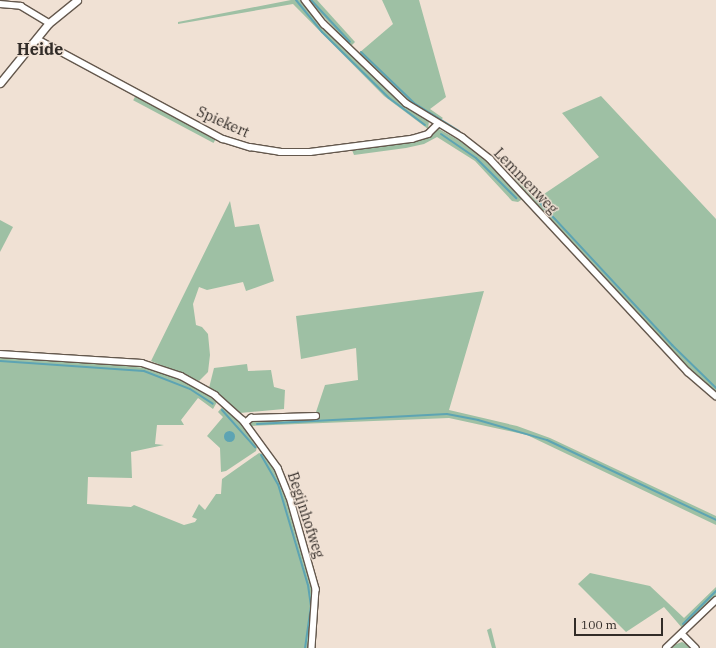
<!DOCTYPE html>
<html>
<head>
<meta charset="utf-8">
<style>
	body { margin:0 }
	#map { position:relative; width:716px; height:648px; overflow:hidden; background:#f0e1d4; font-family:"IBM Plex Serif",serif }
	div>[style] { position:absolute }
	.green>* { inset:0; background:#9ec0a4; transform-origin:0 0 }
	.water>* { inset:0; background:#5da4b3 }
	.round { border-radius:50% }
	.stream>* { height:2px; margin:-1px; padding:0 1px; transform-origin:1px; border-radius:1px; background:#5da4b3 }
	.roads { filter:drop-shadow(1px 0 #64584d) drop-shadow(-1px 0 #64584d) drop-shadow(0 1px #64584d) drop-shadow(0 -1px #64584d) }
	.minor>* { height:5.5px; margin:-2.75px; padding:0 2.75px; transform-origin:2.75px; border-radius:2.75px; background:#fff }
	.tertiary>* { height:7px; margin:-3.5px; padding:0 3.5px; transform-origin:3.5px; border-radius:3.5px; background:#fff }
	span { translate:-50% -50%; white-space:nowrap; text-align:center; line-height:1.15; -webkit-text-stroke:3px #f0e1d4; paint-order:stroke }
	.street-label { font-size:14px; color:#322c28 }
	.quarter-label { font-size:16px; color:#322c28; font-weight:700 }
	.scale { position:absolute; left:574px; top:618px; width:89px; height:18px; box-sizing:border-box; border:2px solid #322c28; border-top:0; padding-left:5px; font-size:12px; line-height:14px; white-space:nowrap; color:#322c28; -webkit-text-stroke:3px #f0e1d4; paint-order:stroke }
</style>
</head>
<body>
<div id="map">
	<div class="green">
		<div style="clip-path:polygon(291px 0,302px 0,323px 25px,429px 121px,428px 129px,384px 96px,293px 4px,178px 24px,178px 22px)"></div>
		<div style="clip-path:polygon(308px 0,317px 0,355px 42px,351px 46px)"></div>
		<div style="clip-path:polygon(382px 0,419px 0,446px 97px,430px 109px,443px 118px,438px 122px,412px 104px,359px 53px,393px 24px)"></div>
		<div style="left:136px;top:95px;width:91px;height:6px;rotate:28deg"></div>
		<div style="clip-path:polygon(601px 96px,716px 219px,716px 394px,691px 371px,514px 179px,518px 176px,541px 196px,599px 157px,562px 113px)"></div>
		<div style="clip-path:polygon(439px 129px,474px 149px,524px 198px,518px 202px,512px 201px,475px 161px,437px 137px,424px 144px,406px 148px,354px 155px,352px 150px,408px 142px)"></div>
		<div style="clip-path:polygon(230px 201px,235px 227px,259px 224px,274px 281px,246px 291px,243px 282px,207px 290px,199px 287px,193px 304px,196px 325px,202px 327px,208px 334px,210px 355px,208px 372px,199px 381px,151px 361px)"></div>
		<div style="clip-path:polygon(0 220px,13px 227px,0 252px)"></div>
		<div style="clip-path:polygon(484px 291px,449px 410px,517px 426px,550px 438px,716px 516px,716px 525px,527px 435px,449px 418px,249px 426px,253px 419px,314px 418px,325px 385px,358px 380px,356px 348px,301px 359px,296px 316px)"></div>
		<div style="clip-path:polygon(0 355px,147px 368px,190px 383px,217px 402px,213px 409px,198px 398px,181px 420px,184px 425px,157px 425px,155px 444px,164px 445px,131px 452px,132px 478px,88px 477px,87px 504px,131px 507px,134px 505px,184px 525px,195px 522px,197px 519px,192px 517px,199px 504px,205px 510px,216px 494px,221px 494px,222px 479px,259px 453px,266px 455px,286px 491px,312px 586px,309px 648px,0 648px)"></div>
		<div style="clip-path:polygon(247px 364px,248px 371px,271px 370px,274px 387px,285px 390px,284px 409px,240px 413px,209px 388px,214px 368px)"></div>
		<div style="clip-path:polygon(223px 406px,242px 424px,257px 447px,256px 451px,226px 471px,221px 472px,220px 448px,207px 436px,223px 417px,218px 412px)"></div>
		<div style="clip-path:polygon(590px 573px,650px 586px,684px 618px,716px 587px,716px 596px,683px 629px,664px 607px,626px 632px,578px 584px)"></div>
		<div style="clip-path:polygon(491px 628px,496px 648px,492px 648px,487px 630px)"></div>
		<div style="clip-path:polygon(682px 642px,694px 648px,669px 648px,671px 646px)"></div>
	</div>
	<div class="water">
		<div class="round" style="left:223.5px;top:430.5px;width:11px;height:11px"></div>
	</div>
	<div class="stream">
		<div style="left:296px;top:0;width:41px;rotate:50.9deg"></div>
		<div style="left:322px;top:32px;width:94px;rotate:44.6deg"></div>
		<div style="left:389px;top:98px;width:45px;rotate:36.9deg"></div>
		<div style="left:311px;top:0;width:57px;rotate:47.1deg"></div>
		<div style="left:361px;top:52px;width:74px;rotate:43.9deg"></div>
		<div style="left:414px;top:103px;width:53px;rotate:31.9deg"></div>
		<div style="left:441px;top:134px;width:42px;rotate:34.4deg"></div>
		<div style="left:476px;top:158px;width:57px;rotate:45deg"></div>
		<div style="left:528px;top:190px;width:212px;rotate:47.1deg"></div>
		<div style="left:672px;top:345px;width:62px;rotate:44.3deg"></div>
		<div style="left:0;top:361px;width:144px;rotate:4deg"></div>
		<div style="left:144px;top:371px;width:49px;rotate:21.4deg"></div>
		<div style="left:190px;top:389px;width:27px;rotate:33deg"></div>
		<div style="left:222px;top:410px;width:50px;rotate:48.3deg"></div>
		<div style="left:257px;top:424px;width:190px;rotate:-3deg"></div>
		<div style="left:447px;top:414px;width:32px;rotate:11deg"></div>
		<div style="left:478px;top:420px;width:72px;rotate:16.2deg"></div>
		<div style="left:547px;top:440px;width:187px;rotate:25.3deg"></div>
		<div style="left:261px;top:455px;width:34px;rotate:60deg"></div>
		<div style="left:278px;top:484px;width:105px;rotate:73.5deg"></div>
		<div style="left:308px;top:585px;width:21px;rotate:82deg"></div>
		<div style="left:311px;top:606px;width:42px;rotate:98.1deg"></div>
		<div style="left:683px;top:624px;width:47px;rotate:-45deg"></div>
	</div>
	<div class="roads">
		<div class="minor">
			<div style="left:305px;top:0;width:31px;rotate:52deg"></div>
			<div style="left:324px;top:24px;width:114px;rotate:43.9deg"></div>
			<div style="left:406px;top:103px;width:66px;rotate:31.3deg"></div>
			<div style="left:462px;top:137px;width:36px;rotate:38deg"></div>
			<div style="left:490px;top:159px;width:291px;rotate:47.1deg"></div>
			<div style="left:688px;top:372px;width:37px;rotate:41deg"></div>
			<div style="left:0;top:4px;width:21px;rotate:5deg"></div>
			<div style="left:21px;top:6px;width:33px;rotate:31deg"></div>
			<div style="left:37px;top:39px;width:211px;rotate:28.3deg"></div>
			<div style="left:223px;top:139px;width:28px;rotate:17deg"></div>
			<div style="left:250px;top:147px;width:30px;rotate:9deg"></div>
			<div style="left:280px;top:152px;width:30px"></div>
			<div style="left:310px;top:152px;width:103px;rotate:-7.3deg"></div>
			<div style="left:412px;top:139px;width:17px;rotate:-17deg"></div>
			<div style="left:428px;top:134px;width:14px;rotate:-45deg"></div>
			<div style="left:0;top:354px;width:142px;rotate:3.6deg"></div>
			<div style="left:142px;top:363px;width:41px;rotate:18.4deg"></div>
			<div style="left:181px;top:376px;width:39px;rotate:29deg"></div>
			<div style="left:215px;top:395px;width:38px;rotate:42deg"></div>
			<div style="left:243px;top:420px;width:59px;rotate:53.9deg"></div>
			<div style="left:278px;top:468px;width:31px;rotate:68deg"></div>
			<div style="left:290px;top:497px;width:96px;rotate:74.2deg"></div>
			<div style="left:316px;top:589px;width:59px;rotate:93.9deg"></div>
			<div style="left:245px;top:423px;width:8px;rotate:-40deg"></div>
			<div style="left:251px;top:418px;width:65px;rotate:-1.8deg"></div>
			<div style="left:683px;top:635px;width:18px;rotate:45deg"></div>
			<div style="left:666px;top:648px;width:69px;rotate:-43.8deg"></div>
		</div>
		<div class="tertiary">
			<div style="left:0;top:83px;width:77px;rotate:-50.8deg"></div>
			<div style="left:49px;top:23px;width:36px;rotate:-39deg"></div>
		</div>
	</div>
	<div class="street-label">
		<span style="left:223px;top:122px;rotate:24deg">Spiekert</span>
		<span style="left:526px;top:181px;rotate:46deg">Lemmenweg</span>
		<span style="left:306px;top:515px;rotate:72deg">Begijnhofweg</span>
	</div>
	<div class="quarter-label">
		<span style="left:40px;top:49px">Heide</span>
	</div>
	<div class="scale">100 m</div>
</div>
</body>
</html>
